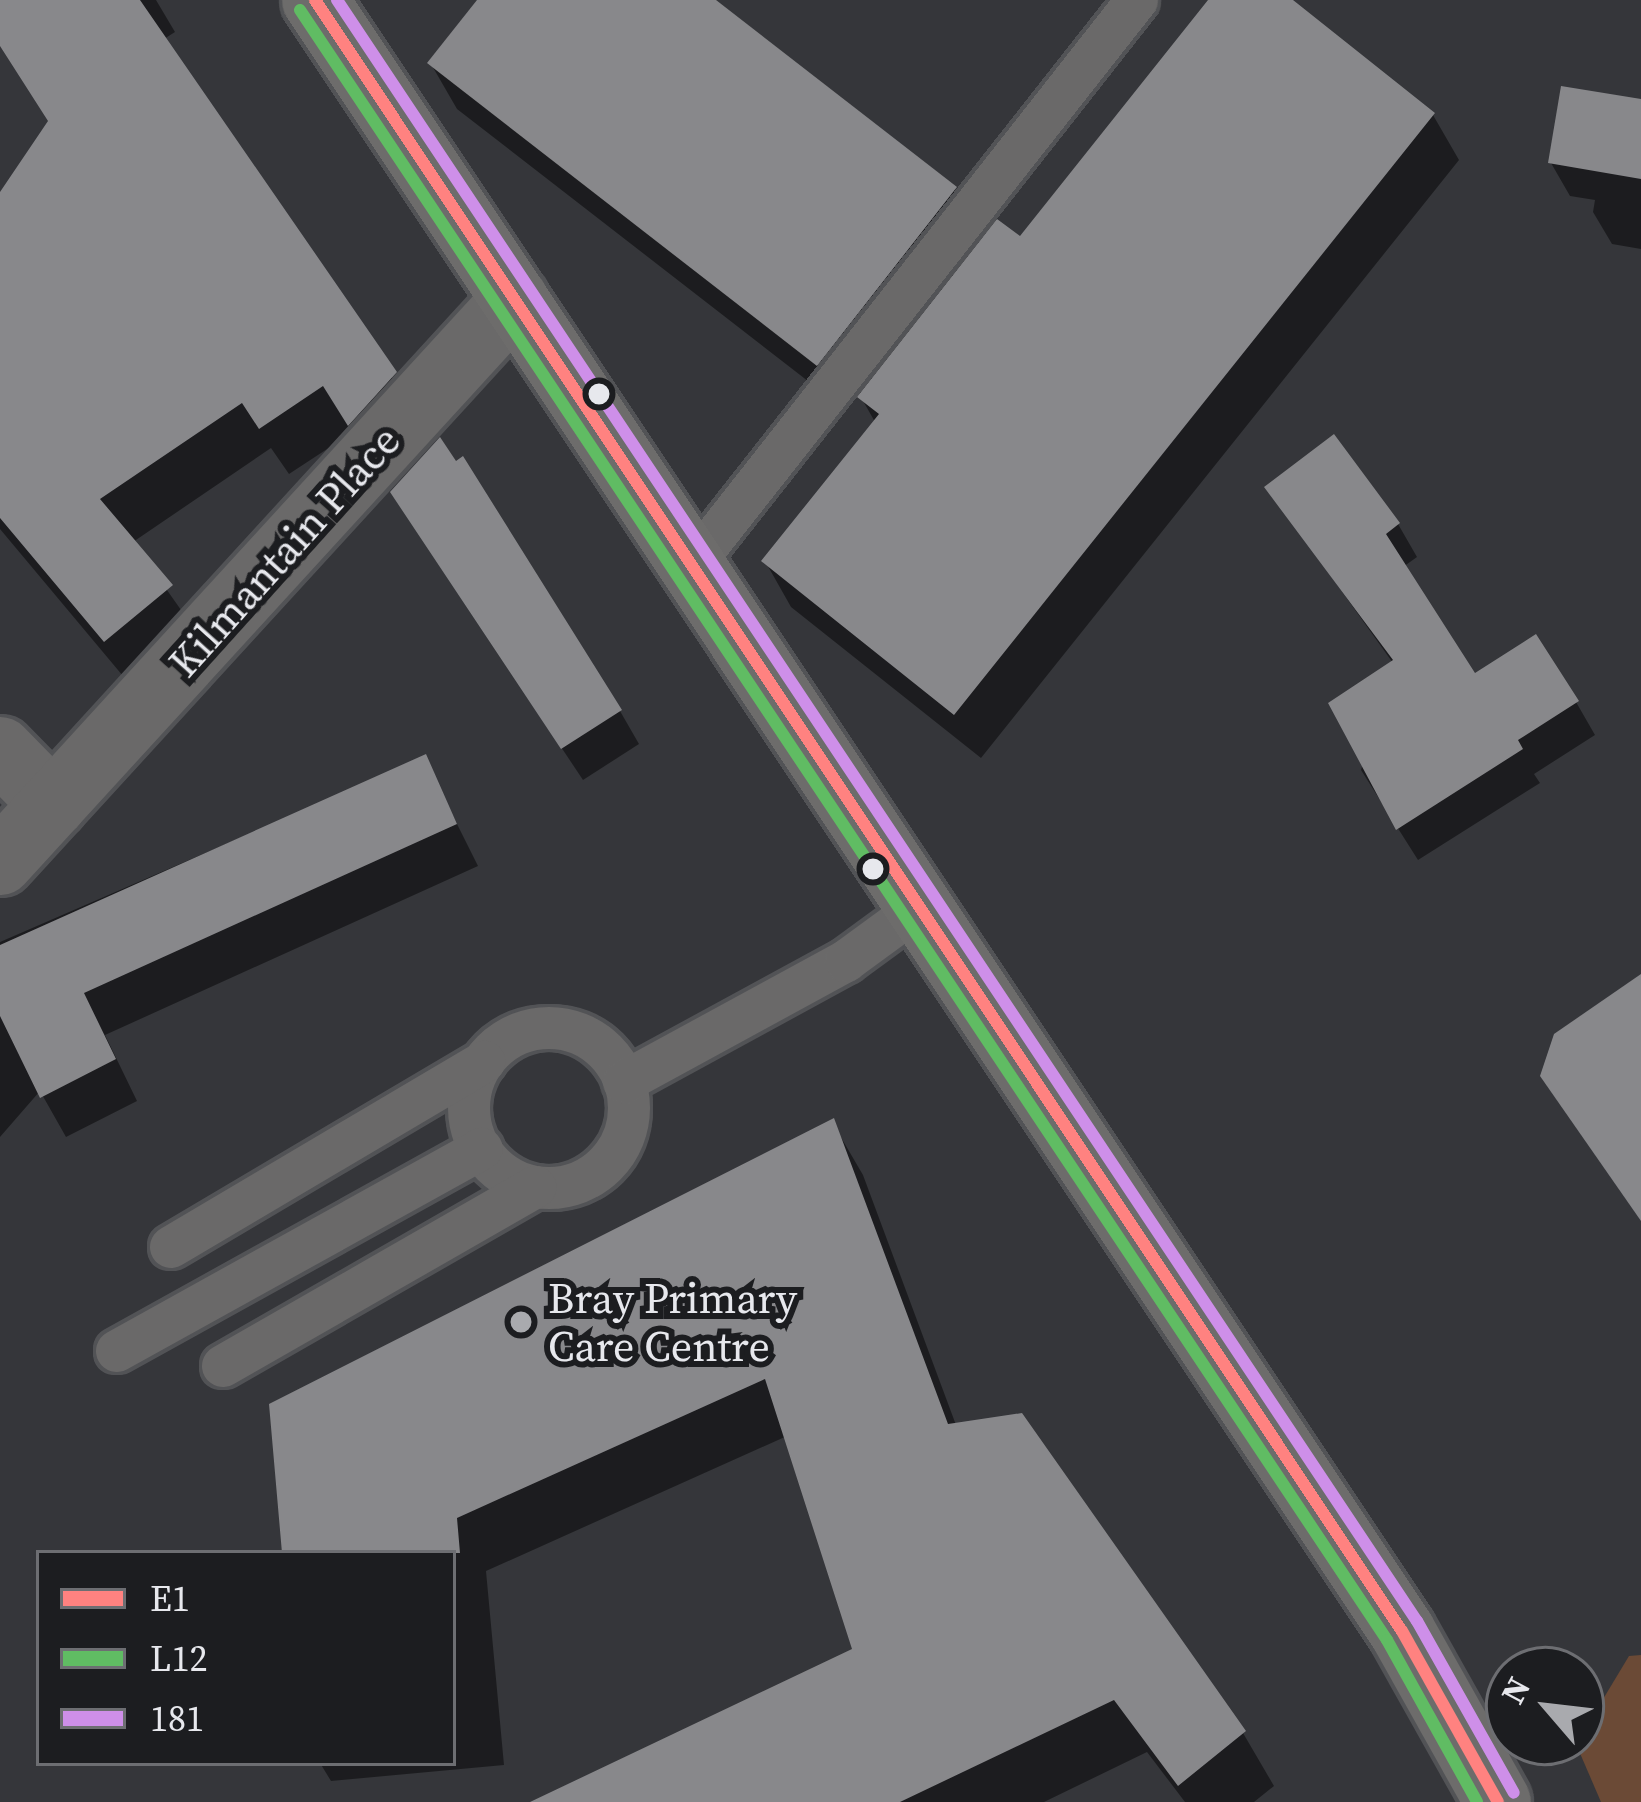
<!DOCTYPE html>
<html>
<head>
<meta charset="utf-8">
<style>
	body { margin:0 }
	#map { position:relative; width:1641px; height:1802px; overflow:hidden; background:#35363a; font-family:"Source Serif 4",serif }
	div>[style] { position:absolute }
	.green>* { inset:0; background:#6b4a36 }
	.shadow>* { inset:0; background:#0007 }
	.building>* { inset:0; background:#88888b }
	.roads { filter:drop-shadow(3px 0 #525356) drop-shadow(-3px 0 #525356) drop-shadow(0 3px #525356) drop-shadow(0 -3px #525356) }
	.service>* { height:42px; margin:-21px; padding:0 21px; transform-origin:21px; border-radius:21px; background:#6a6969 }
	.service>.ring { margin:-21px; padding:0; box-sizing:content-box; background:none; border:42px solid #6a6969; border-radius:50% }
	.minor>* { height:66px; margin:-33px; padding:0 33px; transform-origin:33px; border-radius:33px; background:#6a6969 }
	.secondary>* { height:66px; margin:-33px; padding:0 33px; transform-origin:33px; border-radius:33px; background:#6d6c6b }
	.bus-1>* { height:12px; margin:-6px; padding:0 6px; transform-origin:6px; border-radius:6px; background:#ff8280 }
	.bus-2>* { height:12px; margin:-6px; padding:0 6px; transform-origin:6px; border-radius:6px; background:#60bc63 }
	.bus-3>* { height:12px; margin:-6px; padding:0 6px; transform-origin:6px; border-radius:6px; background:#ce8fe9 }
	.dots>* { width:33px; height:33px; translate:-50% -50%; box-sizing:border-box; border:6px solid #1c1d20; border-radius:50% }
	span { translate:-50% -50%; white-space:nowrap; text-align:center; line-height:1.15; -webkit-text-stroke:12px #1c1d20; paint-order:stroke }
	.street-label { font-size:42px; color:#e7e8ed }
	.poi-label { font-size:42px; color:#e7e8ed }
	.left { translate:0 -50%; text-align:left }
	.legend { position:absolute; left:36px; top:1550px; width:420px; height:216px; box-sizing:border-box; background:#1c1d20; border:3px solid #6d6e72; margin:0; padding:15px 21px; list-style:none; font-size:36px; color:#e7e8ed }
	.legend li { display:flex; align-items:center; gap:24px; height:60px }
	.legend b { width:60px; border:3px solid #6d6e72 }
	.north { position:absolute; left:1485px; top:1646px; width:120px; height:120px; box-sizing:border-box; background:#1c1d20; border:3px solid #6d6e72; border-radius:50%; rotate:298deg; font-size:33px; font-weight:700; line-height:48px; text-align:center; color:#e7e8ed }
	.north::after { content:''; display:block; margin:auto; width:42px; height:54px; background:#a9aaae; clip-path:polygon(50% 0,100% 100%,50% 72%,0 100%) }
</style>
</head>
<body>
<div id="map">
	<div class="green">
		<div style="clip-path:polygon(1641px 1655px,1641px 1802px,1601px 1802px,1576px 1744px,1629px 1656px)"></div>
	</div>
	<div class="shadow">
		<div style="clip-path:polygon(0 0,156px 0,175px 32px,164px 39px,422px 422px,353px 432px,289px 474px,271px 448px,133px 542px,198px 634px,133px 688px,0 529px,0 198px,50px 123px,0 44px)"></div>
		<div style="clip-path:polygon(480px 0,711px 0,955px 189px,984px 240px,1021px 240px,1211px 0,1289px 0,1433px 115px,1459px 160px,981px 758px,791px 607px,765px 561px,875px 422px,858px 392px,844px 409px,457px 109px,431px 64px)"></div>
		<div style="clip-path:polygon(1641px 102px,1641px 249px,1612px 244px,1593px 212px,1595px 200px,1570px 196px,1551px 163px)"></div>
		<div style="clip-path:polygon(1268px 488px,1398px 524px,1417px 557px,1403px 567px,1474px 677px,1576px 702px,1595px 735px,1534px 774px,1540px 783px,1418px 860px,1361px 770px,1393px 663px)"></div>
		<div style="clip-path:polygon(413px 525px,620px 711px,639px 744px,583px 780px)"></div>
		<div style="clip-path:polygon(424px 758px,478px 866px,105px 1035px,137px 1101px,66px 1137px,40px 1091px,0 1137px,0 942px)"></div>
		<div style="clip-path:polygon(832px 1122px,863px 1175px,956px 1425px,1243px 1733px,1274px 1786px,1254px 1802px,1185px 1802px,1147px 1752px,1044px 1802px,537px 1802px,856px 1651px,787px 1436px,486px 1571px,504px 1765px,331px 1781px,320px 1763px,453px 1763px,453px 1553px,285px 1553px)"></div>
	</div>
	<div class="building">
		<div style="clip-path:polygon(0 0,140px 0,397px 372px,348px 426px,323px 386px,259px 429px,242px 403px,100px 499px,173px 585px,104px 642px,0 518px,0 192px,48px 121px,0 46px)"></div>
		<div style="clip-path:polygon(477px 0,716px 0,957px 187px,817px 366px,427px 63px)"></div>
		<div style="clip-path:polygon(1208px 0,1293px 0,1435px 113px,954px 715px,761px 561px,879px 414px,857px 397px,997px 219px,1020px 236px)"></div>
		<div style="clip-path:polygon(1561px 86px,1641px 99px,1641px 179px,1548px 163px)"></div>
		<div style="clip-path:polygon(1334px 434px,1400px 523px,1386px 534px,1475px 673px,1536px 634px,1579px 701px,1518px 740px,1523px 749px,1396px 830px,1328px 703px,1393px 660px,1264px 487px)"></div>
		<div style="clip-path:polygon(440px 437px,456px 461px,463px 456px,622px 710px,561px 749px,390px 492px)"></div>
		<div style="clip-path:polygon(426px 754px,457px 824px,84px 993px,116px 1059px,40px 1098px,0 1016px,0 945px)"></div>
		<div style="clip-path:polygon(1641px 974px,1641px 1221px,1540px 1076px,1554px 1034px)"></div>
		<div style="clip-path:polygon(834px 1118px,948px 1424px,1022px 1413px,1246px 1731px,1178px 1786px,1114px 1700px,900px 1802px,530px 1802px,852px 1649px,765px 1379px,457px 1518px,460px 1553px,282px 1553px,269px 1404px)"></div>
	</div>
	<div class="roads">
		<div class="service">
			<div style="left:692px;top:566px;width:720px;rotate:-51.82deg"></div>
			<div class="ring" style="left:469px;top:1028px;width:118px;height:118px"></div>
			<div style="left:624px;top:1082px;width:253px;rotate:-28.6deg"></div>
			<div style="left:846px;top:961px;width:88px;rotate:-36.2deg"></div>
			<div style="left:171px;top:1247px;width:364px;rotate:-30.6deg"></div>
			<div style="left:117px;top:1351px;width:417px;rotate:-29deg"></div>
			<div style="left:223px;top:1366px;width:360px;rotate:-29.8deg"></div>
		</div>
		<div class="minor">
			<div style="left:0;top:750px;width:76px;rotate:45.5deg"></div>
			<div style="left:0;top:862px;width:763px;rotate:-47.55deg"></div>
		</div>
		<div class="secondary">
			<div style="left:315px;top:0;width:1960px;rotate:56.32deg"></div>
			<div style="left:1402px;top:1631px;width:196px;rotate:60.7deg"></div>
		</div>
	</div>
	<div class="bus-1">
		<div style="left:315px;top:0;width:1960px;rotate:56.32deg"></div>
		<div style="left:1402px;top:1631px;width:196px;rotate:60.7deg"></div>
	</div>
	<div class="bus-2">
		<div style="left:300px;top:10px;width:1959px;rotate:56.3deg"></div>
		<div style="left:1387px;top:1640px;width:185px;rotate:60.9deg"></div>
	</div>
	<div class="bus-3">
		<div style="left:337px;top:0;width:1948px;rotate:56.33deg"></div>
		<div style="left:1417px;top:1621px;width:197px;rotate:60.6deg"></div>
	</div>
	<div class="dots">
		<div style="left:599px;top:394px;background:#e7e8ed"></div>
		<div style="left:873px;top:869px;background:#e7e8ed"></div>
		<div style="left:521px;top:1322px;background:#a9aaae"></div>
	</div>
	<div class="street-label">
		<span style="left:284px;top:551px;rotate:-48deg">Kilmantain Place</span>
	</div>
	<div class="poi-label">
		<span class="left" style="left:548px;top:1322px">Bray Primary<br>Care Centre</span>
	</div>
	<ul class="legend">
	<li><b style="height:15px;background:#ff8280"></b>E1</li>
	<li><b style="height:15px;background:#60bc63"></b>L12</li>
	<li><b style="height:15px;background:#ce8fe9"></b>181</li>
	</ul>
	<div class="north">N</div>
</div>
</body>
</html>
